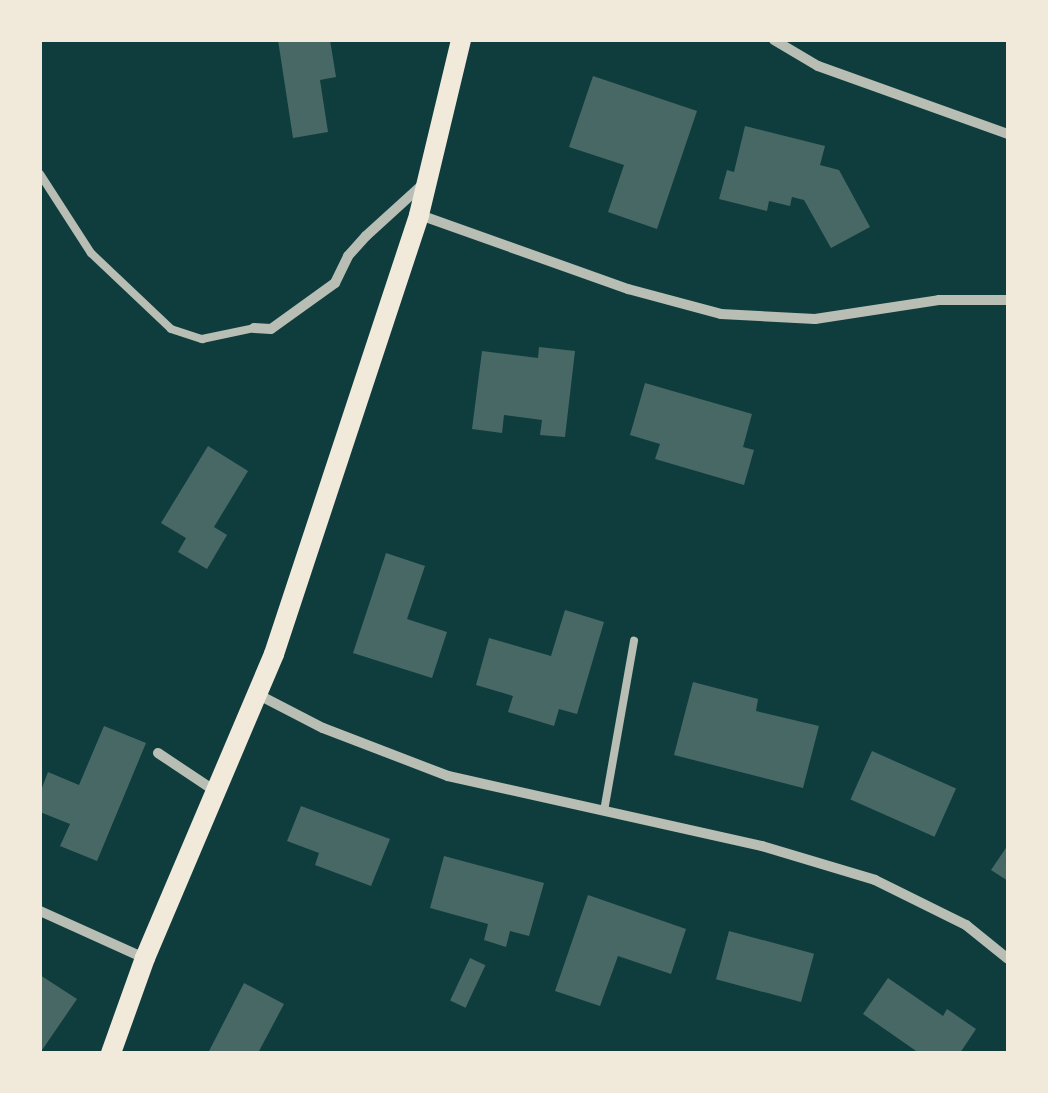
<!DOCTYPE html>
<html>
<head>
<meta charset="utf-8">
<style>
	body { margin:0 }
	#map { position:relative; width:1048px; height:1093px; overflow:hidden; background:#0f3d3e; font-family:"IBM Plex Sans",sans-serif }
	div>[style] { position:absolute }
	.building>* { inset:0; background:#486865; transform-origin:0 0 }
	.service>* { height:8px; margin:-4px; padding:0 4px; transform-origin:4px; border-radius:4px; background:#b8beb3 }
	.minor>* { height:10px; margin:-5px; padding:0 5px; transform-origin:5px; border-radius:5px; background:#b8beb3 }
	.secondary>* { height:20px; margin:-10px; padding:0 10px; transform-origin:10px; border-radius:10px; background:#f1e9da }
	span { translate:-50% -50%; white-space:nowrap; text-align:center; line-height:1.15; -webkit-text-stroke:10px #f1e9da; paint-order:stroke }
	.frame { position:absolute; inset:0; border:42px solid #f1e9da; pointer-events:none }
</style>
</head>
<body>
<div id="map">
	<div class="building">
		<div style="clip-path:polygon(278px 40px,330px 40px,336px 77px,320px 80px,328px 132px,293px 138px)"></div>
		<div style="clip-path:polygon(593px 76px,697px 111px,657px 229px,608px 212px,624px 165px,569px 147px)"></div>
		<div style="clip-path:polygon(745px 126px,825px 146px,820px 165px,839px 170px,870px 227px,831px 248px,804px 200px,792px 197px,790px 206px,769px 201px,767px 211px,719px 199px,727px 170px,734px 172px)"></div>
		<div style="clip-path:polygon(539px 347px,575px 351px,565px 437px,540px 435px,542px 420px,504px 415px,502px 433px,472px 429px,482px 351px,538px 358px)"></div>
		<div style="clip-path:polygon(645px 383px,752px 414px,743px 447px,754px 450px,744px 485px,655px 459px,660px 444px,630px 435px)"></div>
		<div style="clip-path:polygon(208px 446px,248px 471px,214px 527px,227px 535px,207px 569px,178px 552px,186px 538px,161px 523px)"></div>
		<div style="clip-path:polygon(386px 553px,425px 566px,407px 619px,447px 632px,432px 678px,353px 653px)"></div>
		<div style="clip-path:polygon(565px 610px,604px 622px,577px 714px,559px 709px,554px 726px,508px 712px,513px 696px,476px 685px,489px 638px,551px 656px)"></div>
		<div style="clip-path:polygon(693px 682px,758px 699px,756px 711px,819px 726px,803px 788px,674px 755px)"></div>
		<div style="clip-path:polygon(104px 726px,146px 743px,97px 861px,60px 846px,70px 824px,40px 812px,40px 793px,48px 772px,79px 785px)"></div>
		<div style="left:872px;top:751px;width:92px;height:53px;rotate:24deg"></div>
		<div style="clip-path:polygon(301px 806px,390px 839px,371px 886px,315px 865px,319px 853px,287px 841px)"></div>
		<div style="clip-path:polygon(1008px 845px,1008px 881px,991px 870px)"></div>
		<div style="clip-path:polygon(444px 856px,544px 883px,529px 936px,510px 931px,506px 947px,484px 940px,488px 924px,430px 908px)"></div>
		<div style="clip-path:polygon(588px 895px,686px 929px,671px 974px,618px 956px,600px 1006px,555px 991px)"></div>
		<div style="left:729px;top:931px;width:88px;height:50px;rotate:15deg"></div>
		<div style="left:470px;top:958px;width:17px;height:47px;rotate:25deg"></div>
		<div style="clip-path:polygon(40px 975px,77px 999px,40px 1053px)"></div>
		<div style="clip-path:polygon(888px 978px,943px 1016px,947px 1009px,976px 1029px,960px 1053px,919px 1053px,863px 1014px)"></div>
		<div style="clip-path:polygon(244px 983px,284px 1004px,258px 1053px,208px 1053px)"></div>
	</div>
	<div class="service">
		<div style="left:40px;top:174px;width:94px;rotate:57.2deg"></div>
		<div style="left:91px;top:253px;width:110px;rotate:43.5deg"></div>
		<div style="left:171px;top:329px;width:33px;rotate:18deg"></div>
		<div style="left:202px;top:339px;width:53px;rotate:-11.9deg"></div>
		<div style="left:604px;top:811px;width:173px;rotate:-80deg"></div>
	</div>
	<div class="minor">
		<div style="left:774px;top:40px;width:51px;rotate:30.6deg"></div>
		<div style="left:818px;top:66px;width:202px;rotate:19.7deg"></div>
		<div style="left:420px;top:215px;width:221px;rotate:19.6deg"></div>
		<div style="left:628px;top:289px;width:96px;rotate:15deg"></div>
		<div style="left:721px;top:314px;width:94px;rotate:3deg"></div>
		<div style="left:815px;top:319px;width:125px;rotate:-8.7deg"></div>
		<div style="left:939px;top:300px;width:69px"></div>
		<div style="left:254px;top:328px;width:17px;rotate:3deg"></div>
		<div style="left:271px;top:329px;width:79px;rotate:-35.7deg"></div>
		<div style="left:335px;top:283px;width:30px;rotate:-64deg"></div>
		<div style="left:348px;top:256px;width:27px;rotate:-48deg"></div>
		<div style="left:366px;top:236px;width:76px;rotate:-42.3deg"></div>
		<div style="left:257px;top:694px;width:74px;rotate:27.3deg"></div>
		<div style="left:323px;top:728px;width:134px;rotate:21deg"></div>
		<div style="left:448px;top:776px;width:322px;rotate:12.6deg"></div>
		<div style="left:762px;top:846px;width:118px;rotate:16.7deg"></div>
		<div style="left:875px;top:880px;width:102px;rotate:26.3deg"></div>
		<div style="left:966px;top:925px;width:54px;rotate:39deg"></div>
		<div style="left:158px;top:753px;width:69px;rotate:33.7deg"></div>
		<div style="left:40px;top:911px;width:114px;rotate:24.3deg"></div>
	</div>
	<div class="secondary">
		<div style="left:111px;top:1053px;width:101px;rotate:-70.3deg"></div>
		<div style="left:145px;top:958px;width:330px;rotate:-67deg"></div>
		<div style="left:274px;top:654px;width:462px;rotate:-71.7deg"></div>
		<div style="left:419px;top:215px;width:180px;rotate:-76.5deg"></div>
	</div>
	<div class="frame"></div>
</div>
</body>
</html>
